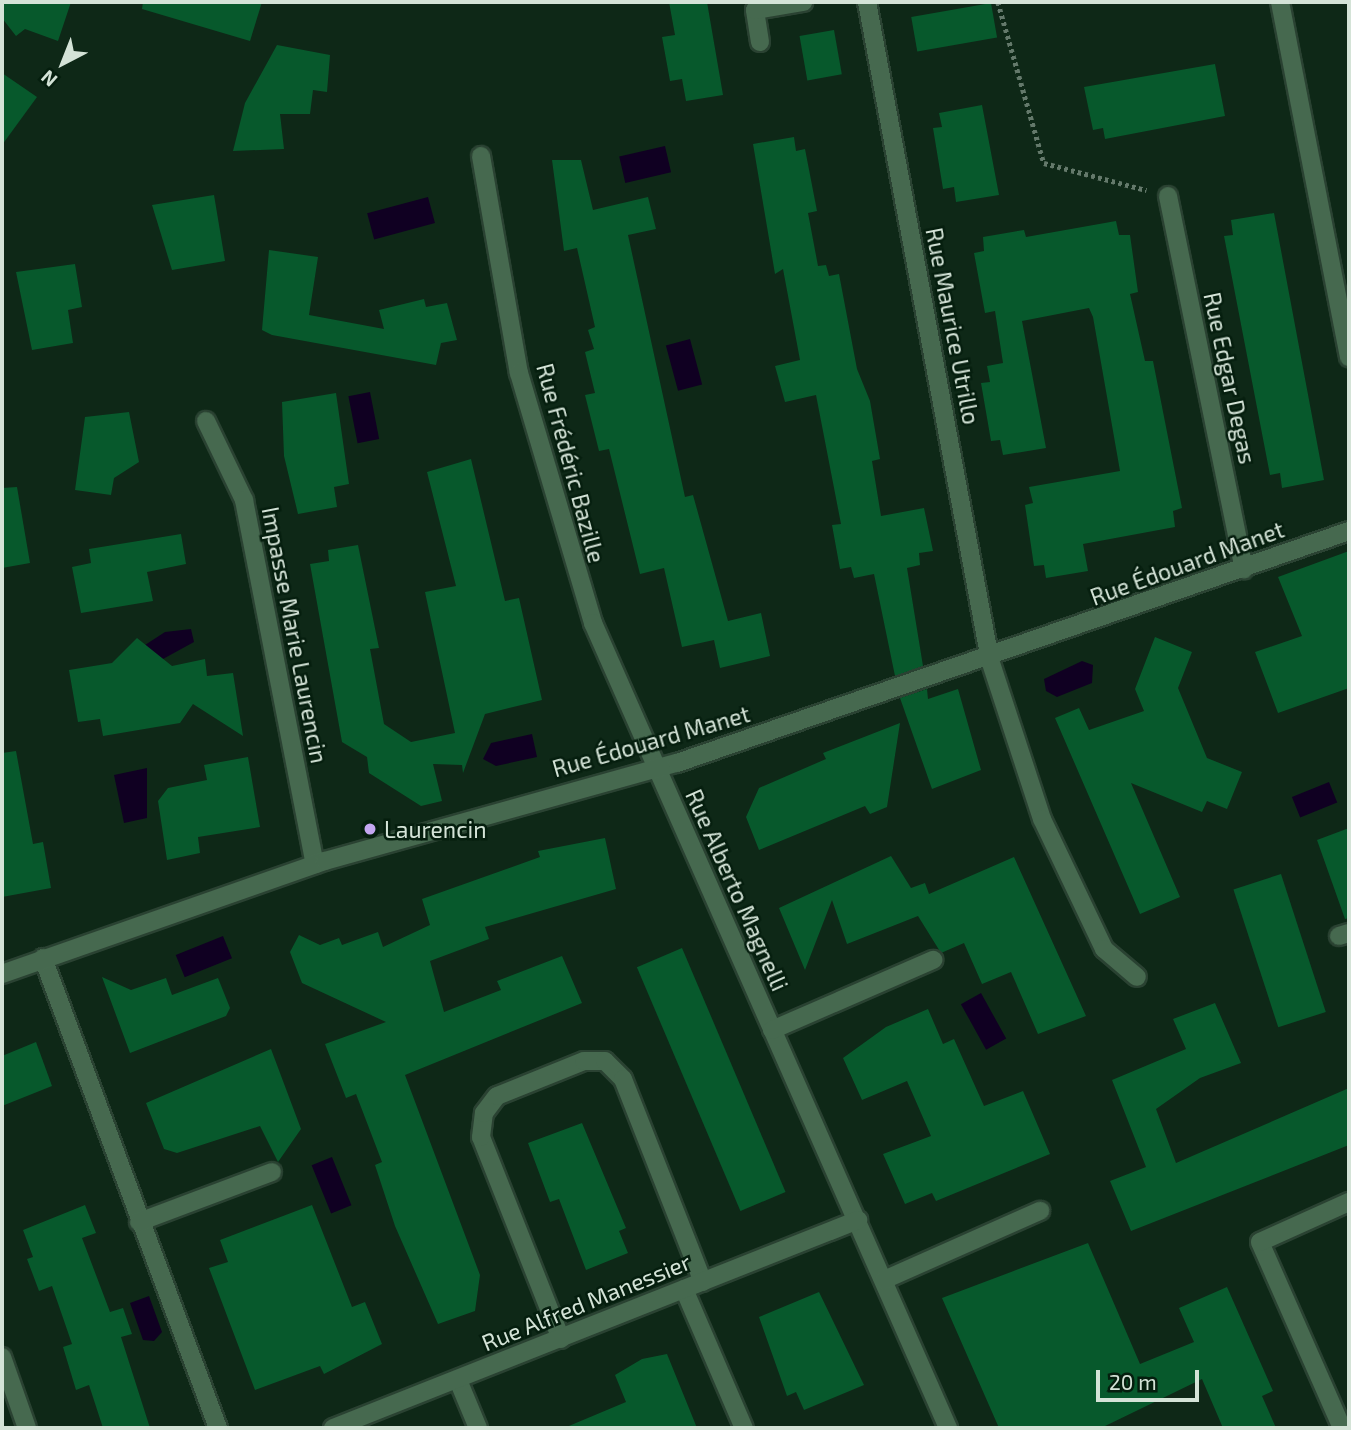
<!DOCTYPE html>
<html>
<head>
<meta charset="utf-8">
<style>
	body { margin:0 }
	#map { position:relative; width:1351px; height:1430px; overflow:hidden; background:#0e2817; font-family:"Exo 2",sans-serif }
	div>[style] { position:absolute }
	.water>* { inset:0; background:#100022; transform-origin:0 0 }
	.building>* { inset:0; background:#07592c; transform-origin:0 0 }
	.path>* { height:4.5px; margin-top:-2.25px; transform-origin:0; background:repeating-linear-gradient(90deg,#64796b 0 3.5px,transparent 0 7px) }
	.roads { filter:drop-shadow(2px 0 #2a4232) drop-shadow(-2px 0 #2a4232) drop-shadow(0 2px #2a4232) drop-shadow(0 -2px #2a4232) }
	.street>* { height:18px; margin:-9px; padding:0 9px; transform-origin:9px; border-radius:9px; background:#46694f }
	.dots>* { width:19px; height:19px; translate:-50% -50%; box-sizing:border-box; border:4px solid #051e0e; border-radius:50% }
	span { translate:-50% -50%; white-space:nowrap; text-align:center; line-height:1.15; -webkit-text-stroke:5px #051e0e; paint-order:stroke }
	.street-label { font-size:23px; color:#d4e3d7 }
	.poi-label { font-size:23px; color:#d4e3d7 }
	.left { translate:0 -50%; text-align:left }
	.frame { position:absolute; inset:0; border:4px solid #d4e3d7; pointer-events:none }
	.north { position:absolute; left:28px; top:28px; width:70px; height:70px; -webkit-text-stroke:5px #051e0e; paint-order:stroke; rotate:222deg; font-size:19px; font-weight:700; line-height:28px; text-align:center; color:#d4e3d7 }
	.north::after { content:''; display:block; margin:auto; width:24px; height:32px; background:#d4e3d7; clip-path:polygon(50% 0,100% 100%,50% 72%,0 100%) }
	.scale { position:absolute; left:1096px; top:1370px; width:103px; height:32px; box-sizing:border-box; border:4px solid #d4e3d7; border-top:0; padding-left:9px; font-size:21px; line-height:24px; white-space:nowrap; color:#d4e3d7; -webkit-text-stroke:5px #051e0e; paint-order:stroke }
</style>
</head>
<body>
<div id="map">
	<div class="water">
		<div style="left:665px;top:146px;width:27px;height:47px;rotate:77deg"></div>
		<div style="left:428px;top:197px;width:27px;height:63px;rotate:75deg"></div>
		<div style="left:690px;top:339px;width:47px;height:25px;rotate:75deg"></div>
		<div style="left:370px;top:392px;width:48px;height:22px;rotate:79deg"></div>
		<div style="clip-path:polygon(191px 629px,194px 642px,152px 665px,145px 645px,165px 632px)"></div>
		<div style="clip-path:polygon(1082px 661px,1093px 665px,1092px 683px,1057px 697px,1046px 691px,1044px 679px)"></div>
		<div style="clip-path:polygon(532px 734px,537px 757px,496px 766px,483px 759px,491px 743px)"></div>
		<div style="clip-path:polygon(147px 768px,147px 818px,124px 823px,114px 775px)"></div>
		<div style="left:1329px;top:782px;width:22px;height:40px;rotate:68deg"></div>
		<div style="left:223px;top:936px;width:24px;height:51px;rotate:68deg"></div>
		<div style="left:981px;top:993px;width:52px;height:23px;rotate:61deg"></div>
		<div style="left:332px;top:1157px;width:52px;height:22px;rotate:68deg"></div>
		<div style="clip-path:polygon(149px 1296px,162px 1332px,154px 1341px,143px 1340px,130px 1303px)"></div>
	</div>
	<div class="building">
		<div style="clip-path:polygon(2px 2px,71px 2px,58px 41px,25px 29px,16px 36px,2px 18px)"></div>
		<div style="clip-path:polygon(143px 2px,262px 2px,250px 41px,142px 9px)"></div>
		<div style="clip-path:polygon(669px 2px,707px 2px,723px 95px,686px 101px,682px 79px,670px 81px,662px 37px,675px 35px)"></div>
		<div style="left:991px;top:3px;width:35px;height:81px;rotate:80deg"></div>
		<div style="left:834px;top:30px;width:45px;height:35px;rotate:80deg"></div>
		<div style="clip-path:polygon(277px 45px,330px 55px,327px 92px,313px 90px,310px 114px,280px 114px,284px 149px,233px 151px,245px 103px)"></div>
		<div style="clip-path:polygon(1215px 64px,1225px 116px,1105px 139px,1103px 128px,1093px 130px,1084px 87px)"></div>
		<div style="clip-path:polygon(2px 73px,37px 97px,2px 145px)"></div>
		<div style="clip-path:polygon(982px 105px,999px 195px,956px 202px,954px 187px,943px 189px,933px 128px,942px 127px,939px 113px)"></div>
		<div style="clip-path:polygon(794px 137px,796px 151px,805px 149px,817px 211px,808px 213px,818px 266px,826px 265px,829px 276px,839px 274px,857px 369px,870px 401px,880px 459px,872px 461px,881px 516px,924px 508px,933px 551px,919px 553px,920px 565px,907px 568px,923px 666px,895px 676px,874px 574px,854px 578px,851px 567px,840px 569px,832px 525px,841px 524px,816px 395px,785px 402px,775px 366px,800px 360px,783px 269px,775px 274px,753px 144px)"></div>
		<div style="clip-path:polygon(552px 160px,581px 160px,593px 210px,648px 197px,656px 229px,628px 235px,685px 497px,693px 495px,728px 621px,761px 613px,770px 656px,720px 668px,714px 640px,682px 647px,664px 568px,640px 574px,609px 449px,599px 451px,585px 395px,595px 393px,585px 352px,594px 349px,588px 330px,595px 327px,577px 248px,564px 251px)"></div>
		<div style="clip-path:polygon(214px 195px,225px 261px,172px 270px,152px 205px)"></div>
		<div style="clip-path:polygon(1274px 213px,1324px 480px,1282px 488px,1280px 473px,1270px 475px,1224px 236px,1233px 235px,1231px 220px)"></div>
		<div style="clip-path:polygon(1116px 221px,1119px 235px,1130px 235px,1138px 292px,1130px 294px,1145px 361px,1153px 361px,1182px 508px,1173px 511px,1175px 527px,1083px 544px,1088px 571px,1046px 578px,1044px 565px,1034px 566px,1025px 505px,1033px 503px,1029px 487px,1120px 471px,1093px 317px,1089px 308px,1022px 321px,1046px 448px,1003px 455px,1000px 440px,991px 441px,981px 383px,990px 382px,987px 366px,1003px 363px,995px 311px,985px 313px,974px 253px,984px 251px,983px 237px,1024px 230px,1026px 237px)"></div>
		<div style="clip-path:polygon(269px 250px,318px 257px,309px 315px,384px 329px,379px 310px,424px 299px,426px 307px,447px 303px,457px 340px,441px 343px,436px 365px,272px 335px,262px 330px)"></div>
		<div style="clip-path:polygon(75px 264px,82px 307px,68px 310px,73px 343px,32px 350px,16px 272px)"></div>
		<div style="clip-path:polygon(336px 393px,349px 484px,334px 487px,337px 507px,298px 514px,284px 456px,282px 402px)"></div>
		<div style="clip-path:polygon(129px 412px,139px 462px,114px 478px,111px 495px,75px 490px,85px 417px)"></div>
		<div style="clip-path:polygon(471px 459px,505px 601px,519px 598px,542px 700px,485px 714px,463px 773px,462px 765px,433px 764px,442px 801px,421px 806px,369px 773px,367px 757px,342px 742px,310px 564px,329px 561px,328px 550px,358px 545px,379px 648px,370px 649px,384px 724px,411px 742px,455px 733px,425px 592px,456px 586px,427px 472px)"></div>
		<div style="clip-path:polygon(17px 487px,30px 563px,2px 568px,2px 488px)"></div>
		<div style="clip-path:polygon(181px 534px,186px 564px,147px 572px,153px 601px,81px 613px,72px 567px,91px 563px,89px 549px)"></div>
		<div style="clip-path:polygon(1349px 551px,1349px 688px,1278px 713px,1255px 652px,1302px 636px,1278px 577px)"></div>
		<div style="clip-path:polygon(1155px 637px,1192px 652px,1178px 688px,1207px 758px,1242px 772px,1227px 809px,1207px 801px,1202px 812px,1131px 783px,1180px 897px,1140px 914px,1055px 718px,1079px 708px,1089px 730px,1144px 711px,1135px 689px)"></div>
		<div style="clip-path:polygon(137px 638px,172px 666px,205px 659px,207px 676px,233px 673px,243px 736px,193px 704px,180px 723px,103px 736px,100px 719px,78px 722px,69px 670px,112px 663px)"></div>
		<div style="clip-path:polygon(927px 689px,928px 699px,958px 689px,981px 770px,932px 789px,900px 698px)"></div>
		<div style="clip-path:polygon(900px 723px,887px 807px,870px 814px,865px 806px,759px 850px,746px 817px,759px 788px,826px 759px,823px 753px)"></div>
		<div style="clip-path:polygon(16px 751px,33px 844px,43px 842px,51px 888px,2px 897px,2px 753px)"></div>
		<div style="clip-path:polygon(248px 757px,260px 827px,198px 837px,200px 853px,167px 860px,158px 801px,168px 788px,207px 780px,204px 765px)"></div>
		<div style="clip-path:polygon(1349px 828px,1349px 918px,1345px 919px,1317px 840px)"></div>
		<div style="clip-path:polygon(605px 838px,616px 889px,485px 927px,489px 939px,430px 961px,444px 1012px,501px 990px,497px 981px,562px 956px,582px 1003px,405px 1075px,480px 1275px,475px 1311px,438px 1324px,395px 1226px,375px 1165px,382px 1162px,356px 1094px,346px 1098px,325px 1044px,386px 1022px,302px 983px,290px 952px,299px 935px,320px 945px,339px 938px,342px 945px,378px 932px,383px 947px,430px 925px,422px 899px,540px 857px,538px 851px)"></div>
		<div style="clip-path:polygon(891px 856px,911px 888px,925px 883px,929px 894px,1014px 857px,1086px 1016px,1038px 1034px,1011px 972px,982px 984px,964px 943px,941px 953px,918px 916px,847px 944px,832px 900px,805px 970px,779px 908px)"></div>
		<div style="left:1281px;top:874px;width:145px;height:50px;rotate:72deg"></div>
		<div style="left:682px;top:948px;width:265px;height:49px;rotate:67deg"></div>
		<div style="clip-path:polygon(102px 977px,131px 990px,166px 978px,172px 995px,218px 978px,230px 1008px,226px 1016px,130px 1053px)"></div>
		<div style="clip-path:polygon(1215px 1003px,1241px 1063px,1200px 1078px,1156px 1109px,1176px 1163px,1349px 1088px,1349px 1145px,1131px 1231px,1110px 1181px,1146px 1167px,1112px 1080px,1186px 1049px,1173px 1019px)"></div>
		<div style="clip-path:polygon(928px 1009px,943px 1044px,954px 1039px,984px 1106px,1023px 1091px,1050px 1154px,936px 1201px,932px 1193px,905px 1204px,883px 1154px,931px 1136px,907px 1081px,862px 1100px,843px 1058px,886px 1027px)"></div>
		<div style="clip-path:polygon(36px 1042px,52px 1086px,2px 1106px,2px 1056px)"></div>
		<div style="clip-path:polygon(271px 1049px,301px 1129px,278px 1162px,260px 1126px,177px 1153px,164px 1149px,146px 1103px)"></div>
		<div style="clip-path:polygon(582px 1123px,626px 1228px,619px 1231px,628px 1253px,586px 1270px,559px 1199px,550px 1202px,528px 1143px)"></div>
		<div style="clip-path:polygon(85px 1205px,96px 1233px,82px 1238px,110px 1312px,123px 1308px,132px 1334px,121px 1337px,150px 1428px,103px 1428px,89px 1385px,76px 1390px,63px 1347px,72px 1344px,52px 1286px,39px 1291px,27px 1259px,33px 1257px,23px 1230px)"></div>
		<div style="clip-path:polygon(312px 1205px,352px 1307px,365px 1302px,382px 1344px,324px 1374px,320px 1366px,255px 1390px,209px 1268px,228px 1262px,220px 1240px)"></div>
		<div style="clip-path:polygon(1088px 1243px,1140px 1364px,1194px 1342px,1179px 1308px,1227px 1287px,1273px 1391px,1262px 1396px,1276px 1428px,1223px 1428px,1202px 1379px,1101px 1428px,999px 1428px,942px 1298px)"></div>
		<div style="clip-path:polygon(819px 1292px,864px 1385px,804px 1410px,796px 1392px,787px 1396px,759px 1317px)"></div>
		<div style="clip-path:polygon(667px 1354px,697px 1428px,564px 1428px,626px 1402px,615px 1375px,642px 1359px)"></div>
	</div>
	<div class="path">
		<div style="left:998px;top:2px;width:167px;rotate:74.1deg"></div>
		<div style="left:1044px;top:163px;width:106px;rotate:14.8deg"></div>
	</div>
	<div class="roads">
		<div class="street">
			<div style="left:867px;top:2px;width:669px;rotate:79.41deg"></div>
			<div style="left:990px;top:660px;width:167px;rotate:71.9deg"></div>
			<div style="left:1042px;top:819px;width:144px;rotate:64.5deg"></div>
			<div style="left:1104px;top:949px;width:43px;rotate:40.3deg"></div>
			<div style="left:1280px;top:2px;width:362px;rotate:79deg"></div>
			<div style="left:760px;top:42px;width:32px;rotate:-99deg"></div>
			<div style="left:755px;top:10px;width:49px;rotate:-9.5deg"></div>
			<div style="left:481px;top:156px;width:220px;rotate:80.1deg"></div>
			<div style="left:519px;top:373px;width:261px;rotate:73.5deg"></div>
			<div style="left:593px;top:623px;width:880px;rotate:66.2deg"></div>
			<div style="left:1168px;top:196px;width:381px;rotate:78.5deg"></div>
			<div style="left:206px;top:421px;width:88px;rotate:64.3deg"></div>
			<div style="left:244px;top:500px;width:371px;rotate:79deg"></div>
			<div style="left:1339px;top:936px;width:10px;rotate:-17deg"></div>
			<div style="left:43px;top:958px;width:502px;rotate:69.58deg"></div>
			<div style="left:2px;top:974px;width:342px;rotate:-19.3deg"></div>
			<div style="left:325px;top:861px;width:365px;rotate:-15.6deg"></div>
			<div style="left:677px;top:763px;width:711px;rotate:-19.05deg"></div>
			<div style="left:772px;top:1030px;width:176px;rotate:-23.5deg"></div>
			<div style="left:139px;top:1222px;width:142px;rotate:-20.6deg"></div>
			<div style="left:884px;top:1280px;width:171px;rotate:-23.9deg"></div>
			<div style="left:684px;top:1289px;width:151px;rotate:66.7deg"></div>
			<div style="left:561px;top:1339px;width:217px;rotate:-111.6deg"></div>
			<div style="left:481px;top:1137px;width:24px;rotate:-83deg"></div>
			<div style="left:484px;top:1113px;width:21px;rotate:-53deg"></div>
			<div style="left:497px;top:1096px;width:94px;rotate:-21.9deg"></div>
			<div style="left:584px;top:1061px;width:21px"></div>
			<div style="left:605px;top:1061px;width:25px;rotate:45deg"></div>
			<div style="left:623px;top:1079px;width:218px;rotate:68.5deg"></div>
			<div style="left:2px;top:1357px;width:75px;rotate:70.6deg"></div>
			<div style="left:458px;top:1380px;width:52px;rotate:67.4deg"></div>
			<div style="left:333px;top:1428px;width:565px;rotate:-21.61deg"></div>
			<div style="left:1342px;top:1428px;width:203px;rotate:-113.8deg"></div>
			<div style="left:1260px;top:1242px;width:98px;rotate:-24.2deg"></div>
		</div>
	</div>
	<div class="dots">
		<div style="left:370px;top:829px;background:#c4a7f1"></div>
	</div>
	<div class="street-label">
		<span style="left:953px;top:326px;rotate:79deg">Rue Maurice Utrillo</span>
		<span style="left:1230px;top:378px;rotate:78deg">Rue Edgar Degas</span>
		<span style="left:571px;top:463px;rotate:75deg">Rue Frédéric Bazille</span>
		<span style="left:1187px;top:563px;rotate:-20deg">Rue Édouard Manet</span>
		<span style="left:295px;top:635px;rotate:79deg">Impasse Marie Laurencin</span>
		<span style="left:651px;top:741px;rotate:-16deg">Rue Édouard Manet</span>
		<span style="left:737px;top:890px;rotate:66deg">Rue Alberto Magnelli</span>
		<span style="left:586px;top:1302px;rotate:-22deg">Rue Alfred Manessier</span>
	</div>
	<div class="poi-label">
		<span class="left" style="left:384px;top:829px">Laurencin</span>
	</div>
	<div class="frame"></div>
	<div class="north">N</div>
	<div class="scale">20 m</div>
</div>
</body>
</html>
